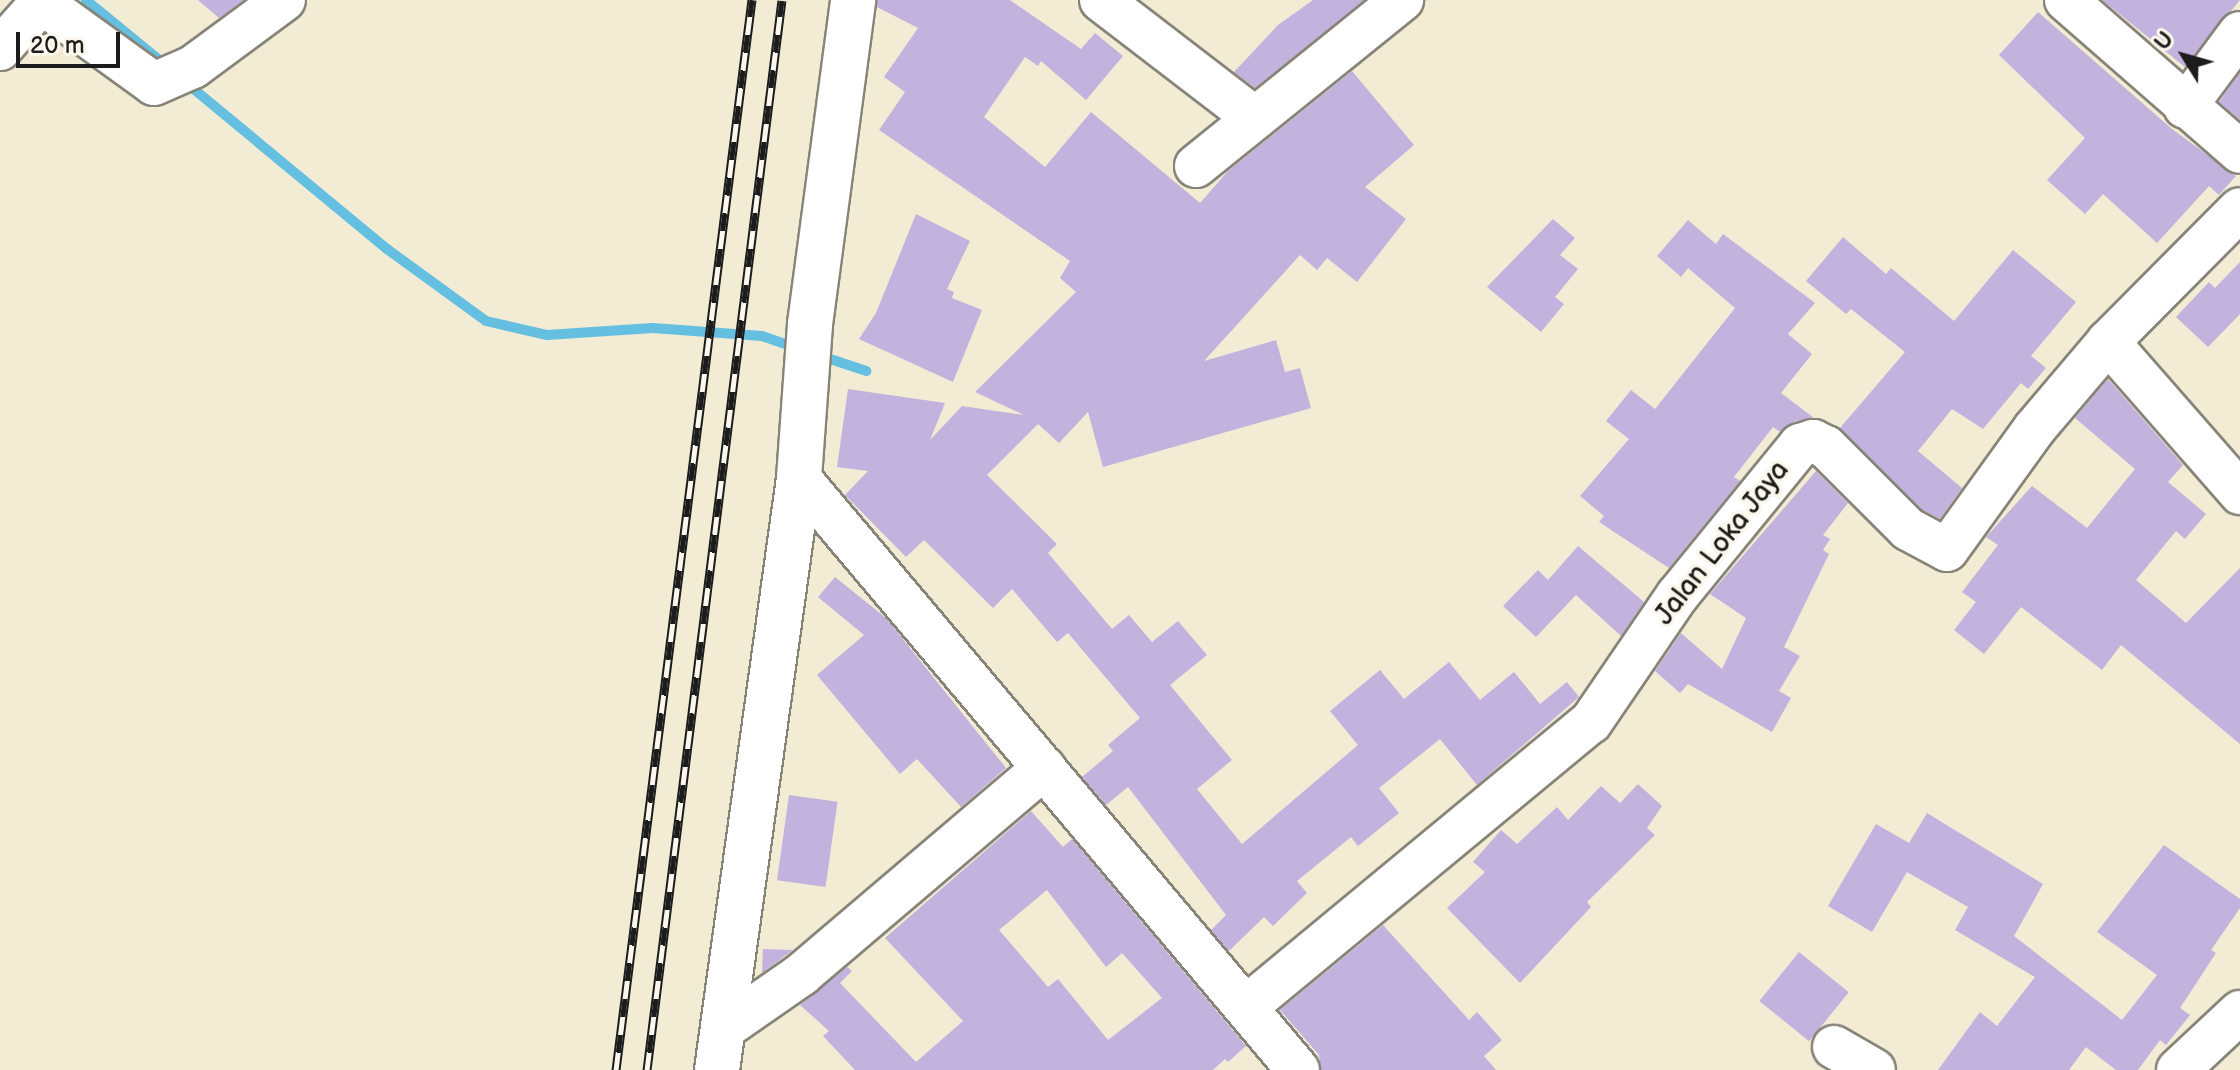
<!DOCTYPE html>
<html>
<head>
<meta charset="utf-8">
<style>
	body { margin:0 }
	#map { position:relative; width:2240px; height:1070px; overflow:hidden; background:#f2ecd5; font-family:"Balsamiq Sans",sans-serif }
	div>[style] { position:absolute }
	.stream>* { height:10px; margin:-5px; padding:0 5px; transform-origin:5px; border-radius:5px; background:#64bfe1 }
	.building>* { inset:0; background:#c2b2de; transform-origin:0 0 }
	.roads { filter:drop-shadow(2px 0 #878478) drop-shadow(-2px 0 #878478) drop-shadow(0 2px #878478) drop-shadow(0 -2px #878478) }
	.minor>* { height:42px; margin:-21px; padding:0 21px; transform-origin:21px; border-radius:21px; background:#fff }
	.secondary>* { height:44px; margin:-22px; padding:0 22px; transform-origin:22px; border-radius:22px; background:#fff }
	.rail>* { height:9px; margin-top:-4.5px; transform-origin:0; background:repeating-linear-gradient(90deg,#fbf7ec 0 18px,#1c1c1c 0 36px); box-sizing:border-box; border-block:2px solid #1c1c1c }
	span { translate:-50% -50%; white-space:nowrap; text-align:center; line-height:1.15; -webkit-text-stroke:7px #fbf7ec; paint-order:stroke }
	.street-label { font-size:28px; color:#1c1c1c }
	.north { position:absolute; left:2144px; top:16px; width:80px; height:80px; -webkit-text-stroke:6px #fbf7ec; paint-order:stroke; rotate:307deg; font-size:22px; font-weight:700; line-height:32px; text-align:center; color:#1c1c1c }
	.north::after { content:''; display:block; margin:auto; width:28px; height:36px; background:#1c1c1c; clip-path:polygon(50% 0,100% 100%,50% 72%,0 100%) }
	.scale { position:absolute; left:16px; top:32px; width:104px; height:36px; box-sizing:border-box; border:4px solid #1c1c1c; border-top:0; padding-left:10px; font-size:24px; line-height:28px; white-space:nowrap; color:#1c1c1c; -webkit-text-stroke:6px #fbf7ec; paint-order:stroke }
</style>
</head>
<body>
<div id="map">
	<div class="stream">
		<div style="left:86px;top:0;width:107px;rotate:39.3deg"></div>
		<div style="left:184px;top:81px;width:264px;rotate:39.6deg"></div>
		<div style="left:387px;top:249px;width:122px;rotate:36deg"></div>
		<div style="left:486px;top:321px;width:63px;rotate:12.9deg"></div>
		<div style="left:547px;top:335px;width:106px;rotate:-3.8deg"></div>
		<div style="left:653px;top:328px;width:109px;rotate:4.2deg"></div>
		<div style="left:762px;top:336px;width:39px;rotate:19deg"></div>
		<div style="left:818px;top:355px;width:51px;rotate:18.4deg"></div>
	</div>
	<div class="building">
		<div style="clip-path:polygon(198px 0,244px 0,219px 18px)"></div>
		<div style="clip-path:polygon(877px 0,1010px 0,1081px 49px,1095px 33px,1123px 56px,1086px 100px,1041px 61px,1038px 66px,1025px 57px,984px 117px,1045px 167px,1091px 112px,1200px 203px,1228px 171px,1352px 71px,1414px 145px,1365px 187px,1406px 219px,1357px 282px,1327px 258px,1317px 270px,1300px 255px,1204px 361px,1276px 340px,1285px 372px,1300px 368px,1311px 408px,1103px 467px,1088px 412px,1059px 443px,1038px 424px,987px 475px,1057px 544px,1048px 553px,1112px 629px,1129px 615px,1152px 642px,1178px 621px,1207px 655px,1170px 685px,1232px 760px,1197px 789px,1242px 844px,1358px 745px,1330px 711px,1380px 670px,1404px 699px,1449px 662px,1480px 700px,1514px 672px,1540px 704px,1567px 682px,1579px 697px,1477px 785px,1440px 739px,1379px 788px,1399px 813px,1358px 846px,1351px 837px,1297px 881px,1307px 893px,1273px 926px,1264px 917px,1229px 951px,1211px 930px,1226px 915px,1128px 787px,1106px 805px,1082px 777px,1113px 751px,1108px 745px,1140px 718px,1068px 633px,1057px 642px,1012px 589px,993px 608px,924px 540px,906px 557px,845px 495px,868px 471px,837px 467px,848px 389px,945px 403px,930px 440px,962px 406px,1024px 415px,975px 392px,1076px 292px,1060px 278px,1070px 261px,879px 130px,905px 92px,884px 77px,918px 28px,877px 7px)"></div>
		<div style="clip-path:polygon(1313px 0,1364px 0,1255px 88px,1234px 72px,1278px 25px)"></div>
		<div style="clip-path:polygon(2102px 0,2240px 0,2185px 67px)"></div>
		<div style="clip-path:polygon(2038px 12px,2172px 129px,2236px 176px,2219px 195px,2209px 186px,2157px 243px,2103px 194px,2085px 214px,2047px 180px,2085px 138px,1999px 55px)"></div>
		<div style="clip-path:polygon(2240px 73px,2240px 120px,2219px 102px)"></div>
		<div style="clip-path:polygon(916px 214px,970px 241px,947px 289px,954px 292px,952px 298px,982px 310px,953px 382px,859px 339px,876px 313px)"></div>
		<div style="clip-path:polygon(1553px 219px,1575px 238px,1560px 255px,1578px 269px,1555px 297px,1564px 304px,1541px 332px,1487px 287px)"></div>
		<div style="clip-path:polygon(1688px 220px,1716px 244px,1723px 234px,1815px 303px,1788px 334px,1812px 354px,1781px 393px,1814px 418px,1793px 422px,1780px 432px,1773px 427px,1734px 477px,1740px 481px,1669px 568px,1599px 522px,1604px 516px,1580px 496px,1629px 439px,1606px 421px,1631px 390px,1655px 409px,1735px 308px,1688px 268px,1681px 277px,1657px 256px)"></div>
		<div style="clip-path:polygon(1843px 237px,1886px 274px,1891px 268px,1954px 321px,2013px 250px,2076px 302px,2031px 356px,2046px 368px,2028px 389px,2021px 383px,1983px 429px,1952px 409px,1918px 451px,1962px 488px,1940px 519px,1922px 510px,1840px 428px,1905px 352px,1851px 309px,1846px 314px,1806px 281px)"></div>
		<div style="clip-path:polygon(2240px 262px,2240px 314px,2208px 347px,2176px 317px,2209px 282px,2215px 288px)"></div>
		<div style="clip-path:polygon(2108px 379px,2183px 465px,2168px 482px,2206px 514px,2185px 539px,2176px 531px,2136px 580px,2186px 623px,2240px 568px,2240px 744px,2121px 645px,2102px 670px,2021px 607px,1984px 654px,1954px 630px,1976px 602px,1962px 592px,1998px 545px,1986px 537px,2032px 486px,2087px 528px,2135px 469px,2075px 418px)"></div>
		<div style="clip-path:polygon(1816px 471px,1848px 503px,1823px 535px,1830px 539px,1823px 550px,1829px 554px,1784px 647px,1800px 656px,1779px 691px,1791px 698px,1772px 732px,1688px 684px,1680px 693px,1655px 671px,1681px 633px,1722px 669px,1746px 618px,1710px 594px)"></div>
		<div style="clip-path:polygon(1578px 546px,1644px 602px,1621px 636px,1576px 595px,1536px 637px,1503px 606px,1538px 570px,1548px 580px)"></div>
		<div style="clip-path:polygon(835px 577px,886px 618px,1006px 768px,961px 807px,917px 759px,900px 774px,817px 675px,864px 635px,818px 597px)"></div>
		<div style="clip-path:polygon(1638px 784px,1662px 806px,1647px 828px,1655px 835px,1587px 902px,1591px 907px,1520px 983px,1447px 908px,1485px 872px,1473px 862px,1501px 830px,1517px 844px,1557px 807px,1568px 820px,1601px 786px,1620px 803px)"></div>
		<div style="left:789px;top:795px;width:49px;height:86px;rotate:8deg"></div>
		<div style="clip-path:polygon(evenodd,1031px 811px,1063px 847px,1072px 839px,1246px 1046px,1228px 1062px,1225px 1059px,1213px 1070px,855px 1070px,823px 1036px,829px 1031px,800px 1005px,847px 967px,852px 971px,840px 983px,916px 1062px,963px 1021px,885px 938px,1031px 811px,1047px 890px,1106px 967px,1122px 953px,1162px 998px,1108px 1040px,1058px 979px,1048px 987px,999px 930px,1047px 890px)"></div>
		<div style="clip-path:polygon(1927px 813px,2043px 884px,2014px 936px,2122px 1020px,2157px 975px,2097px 932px,2164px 845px,2240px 899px,2240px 908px,2211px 950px,2216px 953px,2180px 1008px,2190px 1015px,2166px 1045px,2160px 1040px,2138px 1070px,2116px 1070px,2086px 1047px,2069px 1070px,1938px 1070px,1980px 1012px,1997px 1026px,2035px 977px,1955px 930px,1968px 907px,1907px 872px,1872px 932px,1828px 906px,1876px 824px,1909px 843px)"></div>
		<div style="clip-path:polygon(1383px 925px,1469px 1020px,1477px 1012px,1502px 1040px,1484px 1056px,1496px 1070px,1321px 1070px,1319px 1055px,1280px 1010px)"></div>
		<div style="clip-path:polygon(763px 949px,793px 950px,762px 973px)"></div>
		<div style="left:1799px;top:952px;width:64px;height:63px;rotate:39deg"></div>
	</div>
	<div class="roads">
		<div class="minor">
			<div style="left:38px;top:0;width:143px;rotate:35.9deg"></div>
			<div style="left:154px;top:84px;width:43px;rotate:-23.6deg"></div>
			<div style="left:193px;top:67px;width:113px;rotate:-36.4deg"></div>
			<div style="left:1101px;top:0;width:194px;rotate:37.5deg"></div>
			<div style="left:2066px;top:0;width:231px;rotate:41.1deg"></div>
			<div style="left:0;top:49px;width:62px;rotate:-48.3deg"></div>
			<div style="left:2185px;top:107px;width:92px;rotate:-53.4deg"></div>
			<div style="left:1196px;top:166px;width:265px;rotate:-38.9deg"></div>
			<div style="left:2108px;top:342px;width:201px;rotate:48.8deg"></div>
			<div style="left:799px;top:478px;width:774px;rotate:49.87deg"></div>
			<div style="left:1246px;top:1007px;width:447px;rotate:-39.6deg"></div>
			<div style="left:1591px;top:722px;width:153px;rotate:-55.7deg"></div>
			<div style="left:1677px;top:596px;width:195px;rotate:-50.8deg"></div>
			<div style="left:1800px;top:445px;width:14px;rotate:-17deg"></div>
			<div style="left:1813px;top:441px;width:14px;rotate:25deg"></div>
			<div style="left:1826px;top:447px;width:116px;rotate:45deg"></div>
			<div style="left:1908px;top:529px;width:44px;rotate:28.3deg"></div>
			<div style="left:1947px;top:550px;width:150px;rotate:-54.2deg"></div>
			<div style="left:2035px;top:428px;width:113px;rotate:-49.7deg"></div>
			<div style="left:2108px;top:342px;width:187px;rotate:-45.2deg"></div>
			<div style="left:723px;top:1029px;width:96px;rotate:-34.8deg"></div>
			<div style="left:802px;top:974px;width:318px;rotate:-40.4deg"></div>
			<div style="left:1834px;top:1047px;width:46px;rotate:29.9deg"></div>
			<div style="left:2178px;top:1070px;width:85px;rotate:-43.1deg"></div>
		</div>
		<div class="secondary">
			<div style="left:717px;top:1070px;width:598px;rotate:-82.11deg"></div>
			<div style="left:799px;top:478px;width:154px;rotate:-85.9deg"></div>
			<div style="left:810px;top:324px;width:327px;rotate:-82.4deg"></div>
		</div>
	</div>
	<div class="rail">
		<div style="left:616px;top:1070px;width:1079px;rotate:-82.76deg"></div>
		<div style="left:647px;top:1070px;width:1078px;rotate:-82.81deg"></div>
	</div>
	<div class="street-label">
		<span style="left:1722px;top:543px;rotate:-52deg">Jalan Loka Jaya</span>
	</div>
	<div class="north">U</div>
	<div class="scale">20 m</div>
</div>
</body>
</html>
